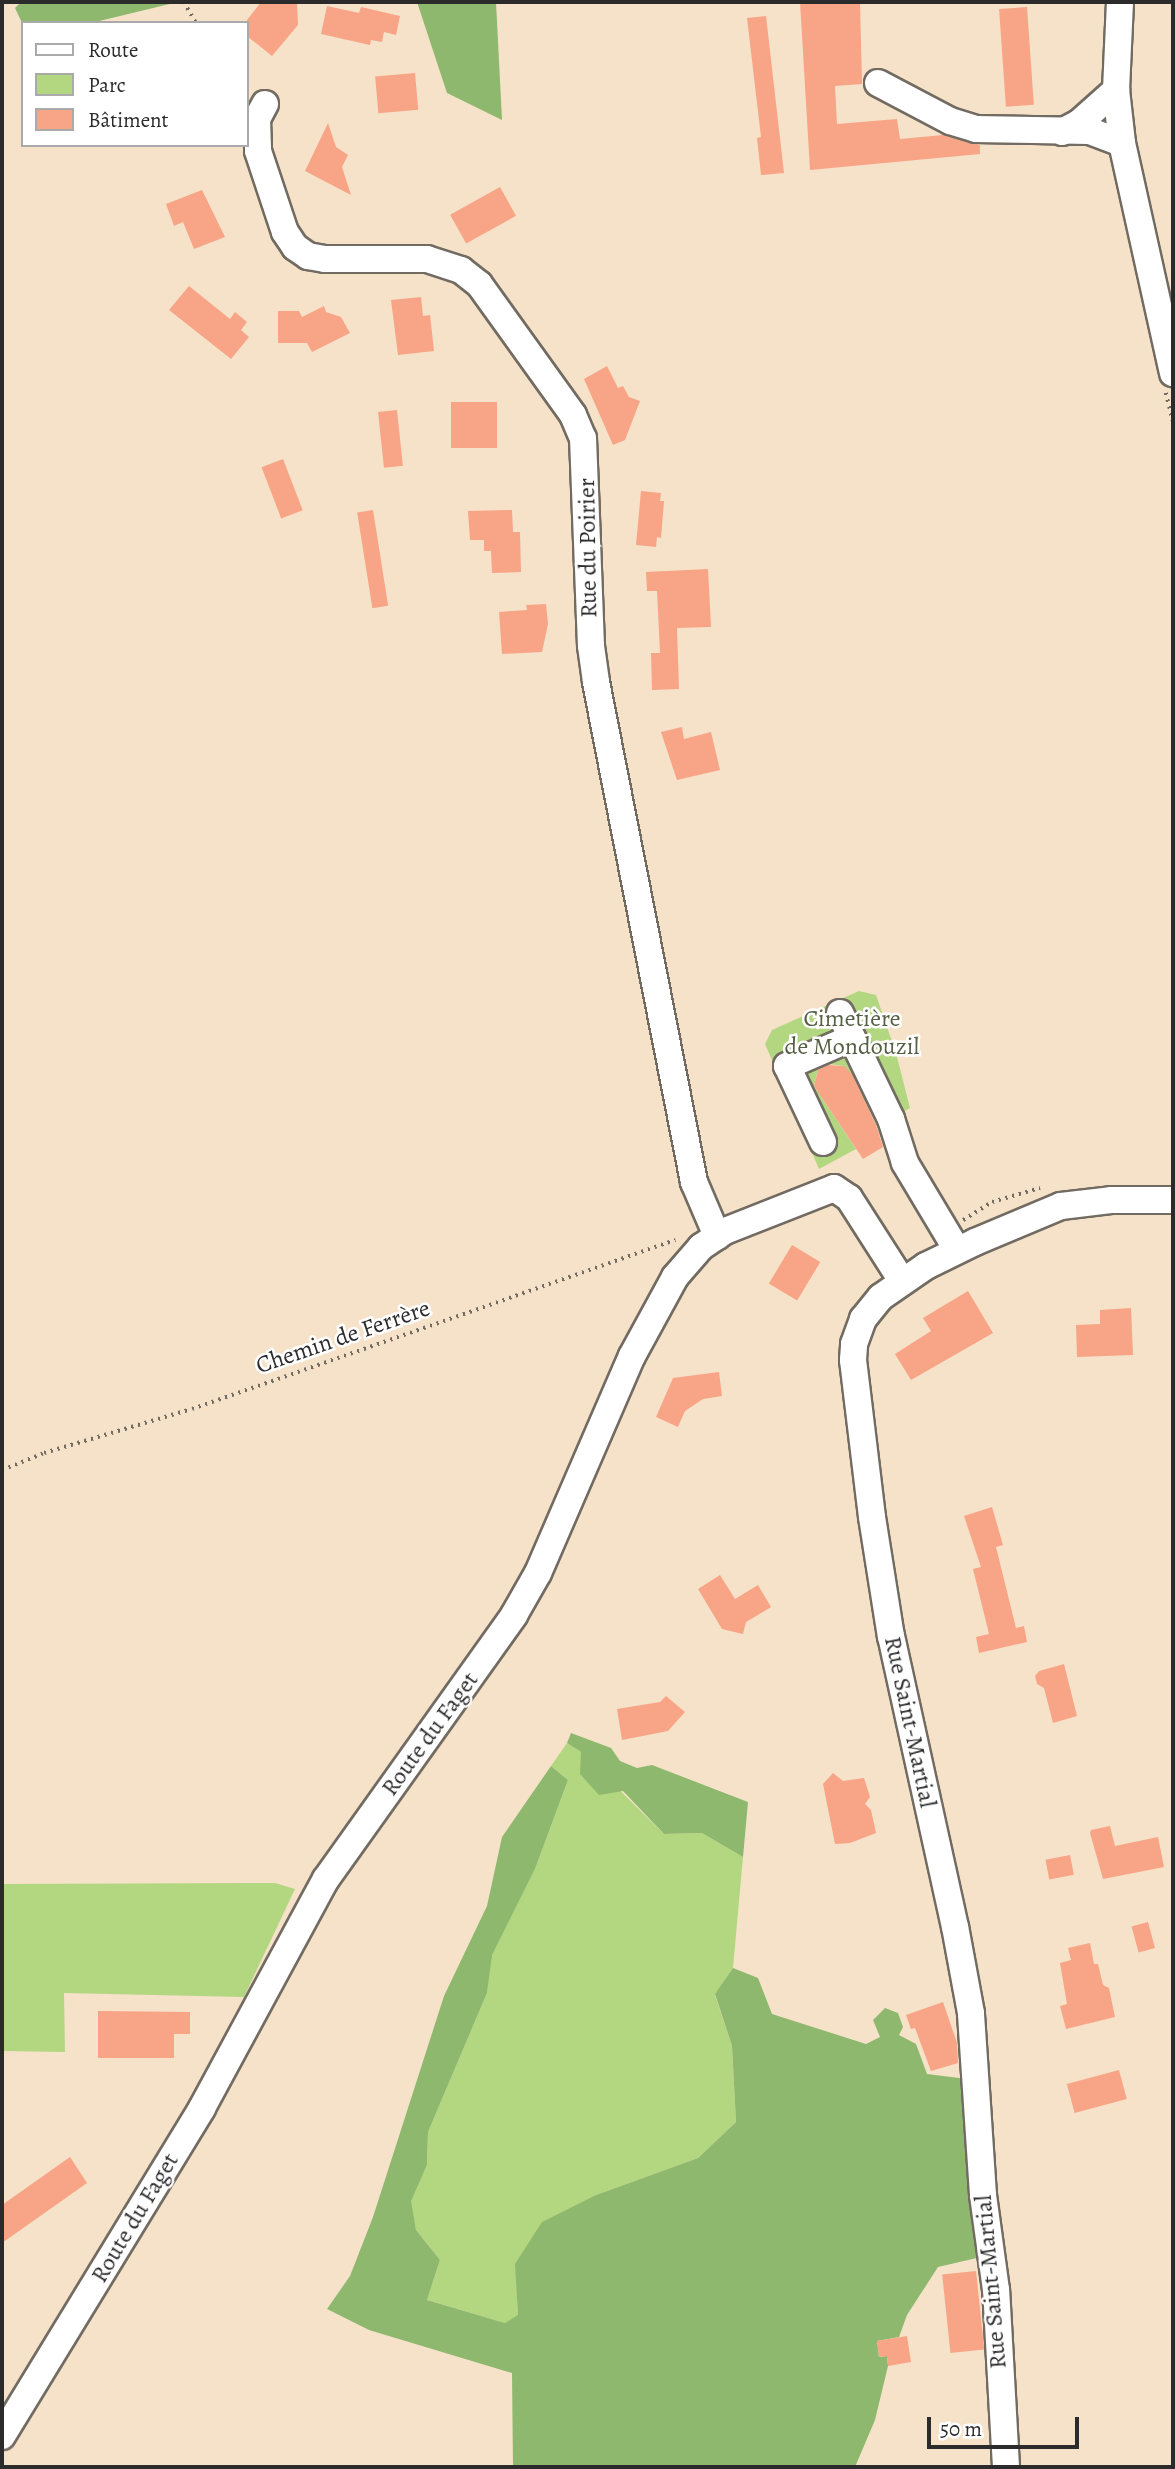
<!DOCTYPE html>
<html>
<head>
<meta charset="utf-8">
<style>
	body { margin:0 }
	#map { position:relative; width:1175px; height:2469px; overflow:hidden; background:#f5e2c9; font-family:Alegreya,serif }
	div>[style] { position:absolute }
	.green>* { inset:0; background:#b3d780 }
	.forest>* { inset:0; background:#8eb86e }
	.building>* { inset:0; background:#f8a486; transform-origin:0 0 }
	.path>* { height:3.5px; margin-top:-1.75px; transform-origin:0; background:repeating-linear-gradient(90deg,#726b62 0 2px,transparent 0 7px) }
	.roads { filter:drop-shadow(2px 0 #726b62) drop-shadow(-2px 0 #726b62) drop-shadow(0 2px #726b62) drop-shadow(0 -2px #726b62) }
	.minor>* { height:26px; margin:-13px; padding:0 13px; transform-origin:13px; border-radius:13px; background:#fff }
	span { translate:-50% -50%; white-space:nowrap; text-align:center; line-height:1.15; -webkit-text-stroke:5px #fff; paint-order:stroke }
	.street-label { font-size:24px; color:#2b2b2b }
	.park-label { font-size:24px; color:#545f44 }
	.frame { position:absolute; inset:0; border:4px solid #2b2b2b; pointer-events:none }
	.legend { position:absolute; left:21px; top:21px; width:228px; height:126px; box-sizing:border-box; background:#fff; border:2px solid #aaa; margin:0; padding:9px 12px; list-style:none; font-size:21px; color:#2b2b2b }
	.legend li { display:flex; align-items:center; gap:14px; height:35px }
	.legend b { width:35px; border:2px solid #aaa }
	.scale { position:absolute; left:927px; top:2417px; width:152px; height:32px; box-sizing:border-box; border:4px solid #2b2b2b; border-top:0; padding-left:9px; font-size:21px; line-height:24px; white-space:nowrap; color:#2b2b2b; -webkit-text-stroke:5px #fff; paint-order:stroke }
</style>
</head>
<body>
<div id="map">
	<div class="green">
		<div style="clip-path:polygon(859px 991px,876px 995px,896px 1053px,910px 1108px,880px 1125px,862px 1096px,866px 1092px,860px 1078px,851px 1077px,844px 1066px,822px 1063px,819px 1065px,814px 1086px,856px 1149px,819px 1169px,765px 1044px,772px 1030px)"></div>
		<div style="clip-path:polygon(567px 1743px,581px 1752px,664px 1834px,702px 1833px,743px 1857px,733px 1968px,715px 1995px,732px 2046px,736px 2122px,698px 2158px,596px 2195px,516px 2264px,518px 2316px,505px 2323px,427px 2300px,440px 2260px,416px 2230px,410px 2201px,427px 2165px,428px 2132px,487px 1993px,491px 1955px,535px 1869px,568px 1780px,551px 1766px)"></div>
		<div style="clip-path:polygon(275px 1883px,295px 1889px,244px 1997px,64px 1993px,65px 2052px,2px 2051px,2px 1884px)"></div>
	</div>
	<div class="forest">
		<div style="clip-path:polygon(21px 2px,178px 2px,91px 23px,23px 23px,23px 25px,15px 8px)"></div>
		<div style="clip-path:polygon(417px 2px,496px 2px,502px 120px,447px 93px)"></div>
		<div style="clip-path:polygon(571px 1733px,611px 1748px,620px 1761px,637px 1768px,652px 1765px,748px 1802px,743px 1857px,702px 1833px,664px 1834px,623px 1791px,599px 1795px,580px 1774px,581px 1752px,567px 1743px)"></div>
		<div style="clip-path:polygon(551px 1766px,568px 1780px,535px 1869px,492px 1955px,487px 1993px,428px 2132px,427px 2165px,411px 2201px,416px 2230px,440px 2260px,427px 2300px,505px 2323px,518px 2315px,515px 2264px,542px 2222px,596px 2195px,698px 2158px,736px 2122px,732px 2046px,715px 1994px,733px 1968px,758px 1978px,772px 2014px,866px 2044px,880px 2037px,873px 2020px,885px 2008px,898px 2013px,903px 2027px,899px 2035px,916px 2044px,927px 2074px,967px 2079px,981px 2257px,938px 2267px,907px 2315px,899px 2337px,877px 2341px,879px 2357px,887px 2356px,888px 2366px,875px 2420px,855px 2467px,513px 2467px,512px 2373px,369px 2330px,327px 2309px,350px 2276px,373px 2217px,444px 1996px,487px 1906px,502px 1837px)"></div>
	</div>
	<div class="building">
		<div style="clip-path:polygon(261px 2px,297px 2px,298px 25px,272px 56px,247px 36px,247px 20px)"></div>
		<div style="clip-path:polygon(800px 2px,860px 2px,862px 84px,835px 86px,837px 124px,897px 119px,900px 139px,943px 135px,980px 145px,980px 154px,810px 170px)"></div>
		<div style="clip-path:polygon(327px 6px,359px 13px,361px 7px,400px 16px,396px 35px,384px 32px,382px 42px,371px 40px,370px 45px,321px 34px)"></div>
		<div style="left:1027px;top:7px;width:98px;height:28px;rotate:86deg"></div>
		<div style="clip-path:polygon(766px 16px,784px 173px,761px 175px,757px 138px,761px 137px,747px 18px)"></div>
		<div style="left:415px;top:73px;width:37px;height:40px;rotate:85deg"></div>
		<div style="clip-path:polygon(328px 123px,336px 147px,348px 155px,342px 167px,351px 195px,305px 171px)"></div>
		<div style="left:500px;top:187px;width:33px;height:57px;rotate:61deg"></div>
		<div style="clip-path:polygon(202px 190px,225px 237px,194px 249px,183px 222px,174px 226px,166px 204px)"></div>
		<div style="clip-path:polygon(189px 286px,230px 319px,235px 312px,247px 322px,241px 330px,249px 337px,231px 359px,169px 310px)"></div>
		<div style="clip-path:polygon(421px 297px,423px 316px,430px 315px,434px 351px,398px 355px,391px 300px)"></div>
		<div style="clip-path:polygon(324px 306px,326px 312px,341px 317px,350px 333px,312px 352px,307px 343px,278px 343px,278px 311px,299px 311px,302px 317px)"></div>
		<div style="clip-path:polygon(607px 366px,618px 388px,623px 386px,629px 397px,640px 401px,625px 440px,613px 445px,584px 379px)"></div>
		<div style="left:451px;top:402px;width:46px;height:46px"></div>
		<div style="left:397px;top:410px;width:56px;height:19px;rotate:84deg"></div>
		<div style="left:283px;top:459px;width:55px;height:23px;rotate:69deg"></div>
		<div style="clip-path:polygon(641px 491px,661px 493px,660px 501px,664px 501px,661px 538px,657px 537px,656px 547px,636px 545px)"></div>
		<div style="left:373px;top:510px;width:97px;height:16px;rotate:81deg"></div>
		<div style="clip-path:polygon(512px 510px,513px 532px,520px 532px,521px 572px,492px 573px,491px 551px,484px 551px,484px 540px,470px 540px,468px 511px)"></div>
		<div style="clip-path:polygon(708px 569px,711px 627px,677px 628px,679px 689px,652px 690px,651px 653px,660px 653px,657px 591px,647px 591px,646px 572px)"></div>
		<div style="clip-path:polygon(546px 604px,548px 624px,542px 652px,502px 654px,499px 612px,527px 610px,526px 605px)"></div>
		<div style="clip-path:polygon(682px 727px,684px 739px,711px 732px,720px 770px,677px 780px,661px 732px)"></div>
		<div style="clip-path:polygon(828px 1065px,844px 1066px,852px 1074px,876px 1125px,883px 1147px,863px 1159px,814px 1086px,818px 1070px)"></div>
		<div style="left:792px;top:1245px;width:33px;height:45px;rotate:31deg"></div>
		<div style="clip-path:polygon(968px 1291px,993px 1333px,911px 1380px,895px 1354px,931px 1331px,923px 1318px)"></div>
		<div style="clip-path:polygon(1131px 1308px,1133px 1355px,1077px 1357px,1076px 1325px,1100px 1324px,1100px 1310px)"></div>
		<div style="clip-path:polygon(719px 1372px,722px 1396px,703px 1399px,685px 1411px,678px 1427px,656px 1417px,673px 1378px)"></div>
		<div style="clip-path:polygon(992px 1507px,1003px 1545px,996px 1547px,1016px 1628px,1024px 1626px,1027px 1642px,979px 1653px,976px 1637px,989px 1634px,973px 1569px,981px 1567px,964px 1516px)"></div>
		<div style="clip-path:polygon(720px 1575px,735px 1599px,758px 1585px,771px 1607px,746px 1622px,743px 1634px,722px 1629px,698px 1589px)"></div>
		<div style="clip-path:polygon(1064px 1664px,1077px 1716px,1053px 1723px,1044px 1688px,1037px 1684px,1035px 1676px,1039px 1671px)"></div>
		<div style="clip-path:polygon(666px 1696px,685px 1712px,668px 1731px,622px 1740px,617px 1709px,660px 1702px)"></div>
		<div style="clip-path:polygon(833px 1773px,843px 1781px,864px 1778px,870px 1797px,865px 1804px,871px 1810px,876px 1833px,850px 1843px,835px 1844px,823px 1784px)"></div>
		<div style="clip-path:polygon(1110px 1826px,1115px 1846px,1158px 1837px,1164px 1867px,1103px 1879px,1090px 1833px,1091px 1830px)"></div>
		<div style="left:1070px;top:1855px;width:20px;height:25px;rotate:79deg"></div>
		<div style="left:1148px;top:1922px;width:27px;height:17px;rotate:75deg"></div>
		<div style="clip-path:polygon(1090px 1943px,1094px 1964px,1098px 1964px,1103px 1985px,1109px 1988px,1115px 2017px,1066px 2029px,1060px 2006px,1067px 2004px,1060px 1963px,1071px 1960px,1068px 1948px)"></div>
		<div style="clip-path:polygon(943px 2002px,957px 2043px,958px 2063px,931px 2071px,915px 2028px,911px 2029px,906px 2015px)"></div>
		<div style="clip-path:polygon(98px 2011px,190px 2012px,190px 2034px,174px 2034px,174px 2058px,98px 2058px)"></div>
		<div style="left:1119px;top:2070px;width:30px;height:54px;rotate:75deg"></div>
		<div style="clip-path:polygon(70px 2157px,87px 2183px,2px 2243px,2px 2205px)"></div>
		<div style="left:976px;top:2271px;width:79px;height:34px;rotate:84deg"></div>
		<div style="clip-path:polygon(907px 2336px,911px 2362px,888px 2366px,887px 2356px,879px 2357px,877px 2341px)"></div>
	</div>
	<div class="path">
		<div style="left:184px;top:2px;width:24px;rotate:60deg"></div>
		<div style="left:1166px;top:393px;width:29px;rotate:76deg"></div>
		<div style="left:963px;top:1220px;width:34px;rotate:-32deg"></div>
		<div style="left:992px;top:1202px;width:50px;rotate:-16.3deg"></div>
		<div style="left:2px;top:1470px;width:45px;rotate:-22deg"></div>
		<div style="left:44px;top:1453px;width:154px;rotate:-16.6deg"></div>
		<div style="left:192px;top:1409px;width:512px;rotate:-19.28deg"></div>
	</div>
	<div class="roads">
		<div class="minor">
			<div style="left:1120px;top:2px;width:88px;rotate:92.6deg"></div>
			<div style="left:1116px;top:90px;width:53px;rotate:83.5deg"></div>
			<div style="left:1122px;top:143px;width:236px;rotate:77.5deg"></div>
			<div style="left:878px;top:83px;width:81px;rotate:27.8deg"></div>
			<div style="left:950px;top:121px;width:27px;rotate:17deg"></div>
			<div style="left:976px;top:129px;width:114px;rotate:1deg"></div>
			<div style="left:1090px;top:131px;width:34px;rotate:21deg"></div>
			<div style="left:265px;top:104px;width:17px;rotate:118deg"></div>
			<div style="left:257px;top:119px;width:32px;rotate:88deg"></div>
			<div style="left:258px;top:151px;width:85px;rotate:71.6deg"></div>
			<div style="left:285px;top:232px;width:18px;rotate:56deg"></div>
			<div style="left:295px;top:247px;width:16px;rotate:35deg"></div>
			<div style="left:308px;top:256px;width:17px;rotate:10deg"></div>
			<div style="left:325px;top:259px;width:102px"></div>
			<div style="left:427px;top:259px;width:36px;rotate:18deg"></div>
			<div style="left:461px;top:270px;width:23px;rotate:38deg"></div>
			<div style="left:479px;top:284px;width:161px;rotate:54.3deg"></div>
			<div style="left:573px;top:415px;width:25px;rotate:67deg"></div>
			<div style="left:583px;top:438px;width:208px;rotate:87.8deg"></div>
			<div style="left:591px;top:646px;width:36px;rotate:82deg"></div>
			<div style="left:596px;top:682px;width:510px;rotate:78.91deg"></div>
			<div style="left:694px;top:1182px;width:59px;rotate:66.9deg"></div>
			<div style="left:1062px;top:132px;width:19px;rotate:-28deg"></div>
			<div style="left:1079px;top:123px;width:50px;rotate:-41.7deg"></div>
			<div style="left:840px;top:1013px;width:118px;rotate:64.3deg"></div>
			<div style="left:891px;top:1119px;width:46px;rotate:72.3deg"></div>
			<div style="left:905px;top:1163px;width:101px;rotate:59.1deg"></div>
			<div style="left:823px;top:1142px;width:84px;rotate:-115.3deg"></div>
			<div style="left:787px;top:1066px;width:71px;rotate:-23.3deg"></div>
			<div style="left:2px;top:2436px;width:384px;rotate:-58.6deg"></div>
			<div style="left:202px;top:2108px;width:260px;rotate:-61.6deg"></div>
			<div style="left:326px;top:1879px;width:324px;rotate:-54.5deg"></div>
			<div style="left:514px;top:1615px;width:48px;rotate:-60.3deg"></div>
			<div style="left:538px;top:1573px;width:236px;rotate:-66.6deg"></div>
			<div style="left:632px;top:1356px;width:90px;rotate:-61.4deg"></div>
			<div style="left:675px;top:1277px;width:40px;rotate:-49deg"></div>
			<div style="left:701px;top:1247px;width:29px;rotate:-34deg"></div>
			<div style="left:725px;top:1231px;width:117px;rotate:-21.5deg"></div>
			<div style="left:834px;top:1188px;width:18px;rotate:34deg"></div>
			<div style="left:849px;top:1198px;width:98px;rotate:57.4deg"></div>
			<div style="left:1006px;top:2467px;width:177px;rotate:-93.2deg"></div>
			<div style="left:996px;top:2290px;width:96px;rotate:-97.8deg"></div>
			<div style="left:983px;top:2195px;width:182px;rotate:-93.8deg"></div>
			<div style="left:971px;top:2013px;width:87px;rotate:-100.5deg"></div>
			<div style="left:955px;top:1927px;width:297px;rotate:-102.4deg"></div>
			<div style="left:891px;top:1637px;width:121px;rotate:-99deg"></div>
			<div style="left:872px;top:1517px;width:158px;rotate:-96.9deg"></div>
			<div style="left:853px;top:1360px;width:16px;rotate:-86deg"></div>
			<div style="left:854px;top:1344px;width:27px;rotate:-70deg"></div>
			<div style="left:863px;top:1319px;width:28px;rotate:-51deg"></div>
			<div style="left:881px;top:1297px;width:55px;rotate:-34.6deg"></div>
			<div style="left:926px;top:1266px;width:55px;rotate:-26.1deg"></div>
			<div style="left:975px;top:1242px;width:93px;rotate:-22.7deg"></div>
			<div style="left:1061px;top:1206px;width:50px;rotate:-6.8deg"></div>
			<div style="left:1111px;top:1200px;width:62px"></div>
		</div>
	</div>
	<div class="street-label">
		<span style="left:588px;top:548px;rotate:-91deg">Rue du Poirier</span>
		<span style="left:343px;top:1337px;rotate:-19deg">Chemin de Ferrère</span>
		<span style="left:910px;top:1722px;rotate:78deg">Rue Saint-Martial</span>
		<span style="left:430px;top:1734px;rotate:-54deg">Route du Faget</span>
		<span style="left:135px;top:2218px;rotate:-59deg">Route du Faget</span>
		<span style="left:991px;top:2282px;rotate:-95deg">Rue Saint-Martial</span>
	</div>
	<div class="park-label">
		<span style="left:852px;top:1033px">Cimetière<br>de Mondouzil</span>
	</div>
	<div class="frame"></div>
	<ul class="legend">
	<li><b style="height:9px;background:#fff"></b>Route</li>
	<li><b style="height:19px;background:#b3d780"></b>Parc</li>
	<li><b style="height:19px;background:#f8a486"></b>Bâtiment</li>
	</ul>
	<div class="scale">50 m</div>
</div>
</body>
</html>
